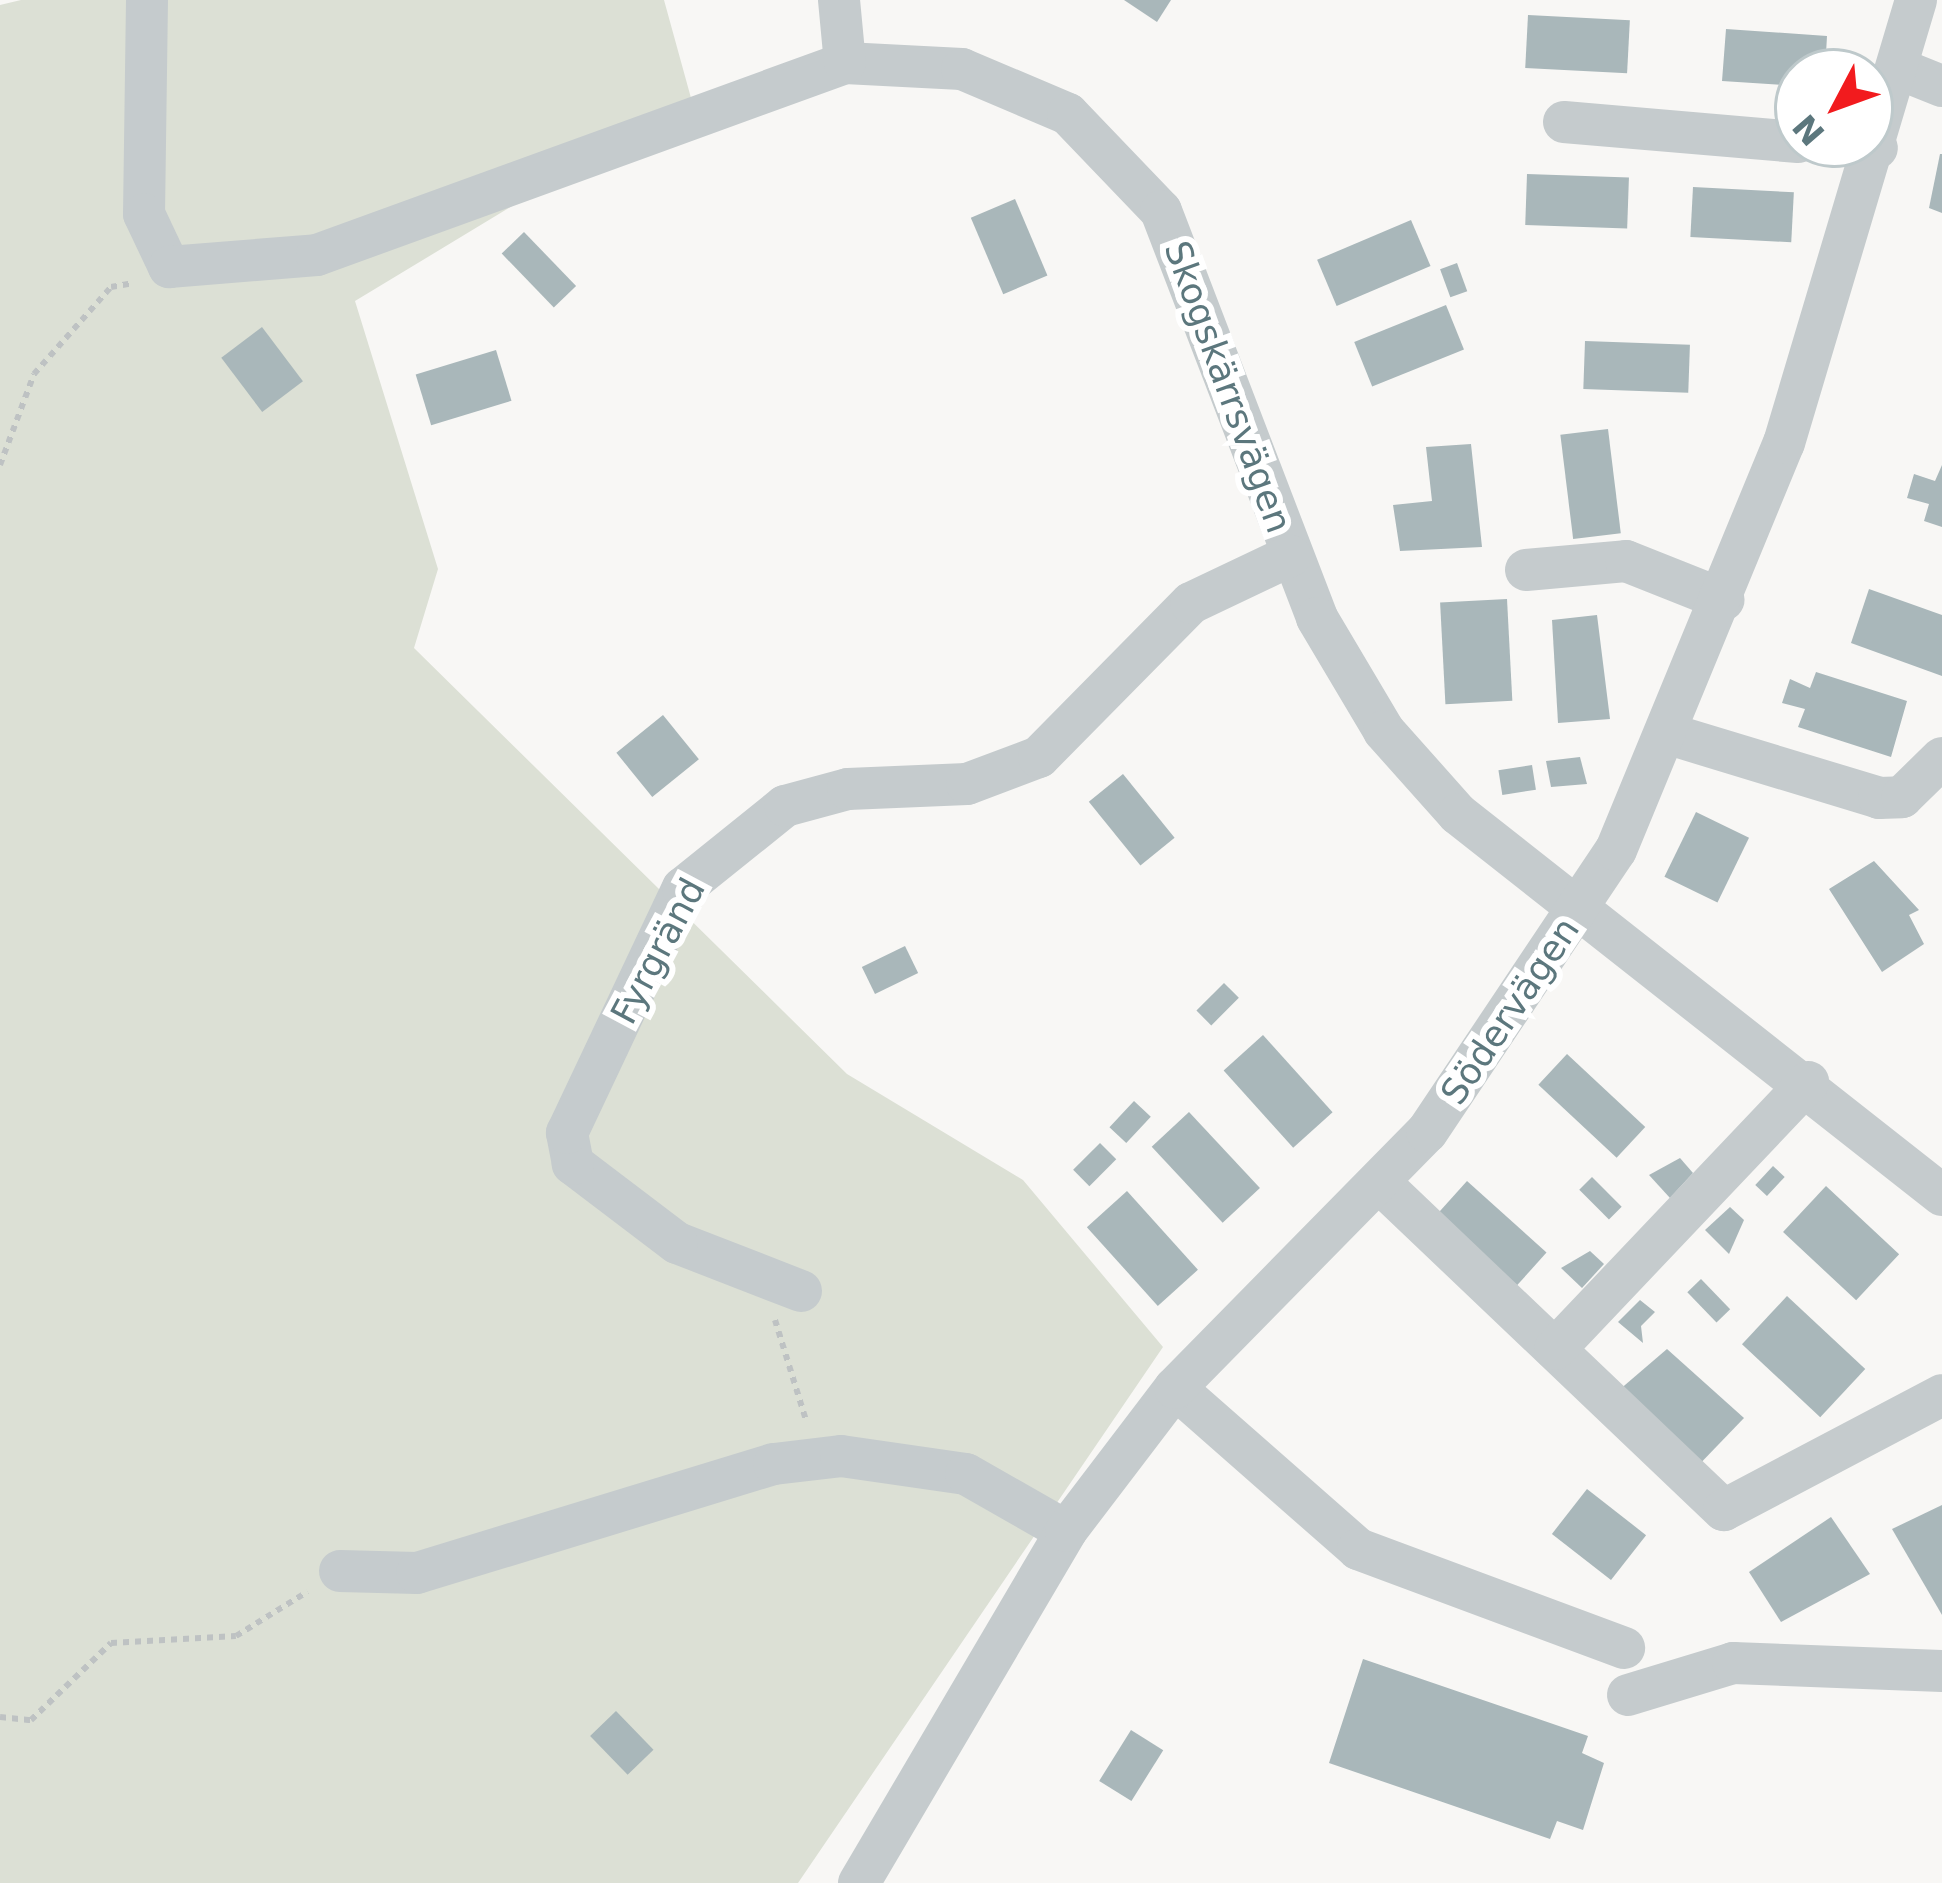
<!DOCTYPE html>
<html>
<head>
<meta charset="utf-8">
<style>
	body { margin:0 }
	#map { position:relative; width:1942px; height:1883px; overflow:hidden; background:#f8f7f5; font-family:"DejaVu Sans",sans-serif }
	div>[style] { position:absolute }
	.green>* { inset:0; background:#dce0d5 }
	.building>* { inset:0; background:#a9b7ba; transform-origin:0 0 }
	.path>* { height:6px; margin-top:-3px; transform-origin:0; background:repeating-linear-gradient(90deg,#bec2c3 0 6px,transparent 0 12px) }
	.minor>* { height:42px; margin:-21px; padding:0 21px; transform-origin:21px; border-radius:21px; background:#c5cbcd }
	span { translate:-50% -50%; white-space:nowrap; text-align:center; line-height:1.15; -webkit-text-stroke:12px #fff; paint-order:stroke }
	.street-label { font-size:36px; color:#5c777d }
	.north { position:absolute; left:1774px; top:48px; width:120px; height:120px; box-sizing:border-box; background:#fff; border:3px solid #bec9cb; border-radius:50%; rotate:229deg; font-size:33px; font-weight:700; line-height:48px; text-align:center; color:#5c777d }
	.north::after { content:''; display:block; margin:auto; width:42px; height:54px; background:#f21b1e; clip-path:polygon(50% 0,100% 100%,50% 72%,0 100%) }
</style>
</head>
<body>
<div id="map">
	<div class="green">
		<div style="clip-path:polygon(21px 0,664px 0,691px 98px,355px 301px,438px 569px,414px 648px,847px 1074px,1023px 1180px,1163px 1347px,798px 1883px,0 1883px,0 5px)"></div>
	</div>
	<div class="building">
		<div style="clip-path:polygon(1124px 0,1171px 0,1157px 22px)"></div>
		<div style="left:1528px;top:15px;width:102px;height:53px;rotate:3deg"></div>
		<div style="clip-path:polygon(1726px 29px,1827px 36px,1825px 72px,1798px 72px,1798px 86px,1722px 81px)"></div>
		<div style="clip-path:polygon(1940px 154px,1942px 154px,1942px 213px,1929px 208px)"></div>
		<div style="left:1527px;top:174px;width:102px;height:51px;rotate:2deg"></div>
		<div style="left:1693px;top:187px;width:101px;height:50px;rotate:3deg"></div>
		<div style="left:1015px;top:199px;width:83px;height:48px;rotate:67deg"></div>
		<div style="left:1411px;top:220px;width:50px;height:102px;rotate:67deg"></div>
		<div style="left:524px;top:232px;width:75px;height:31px;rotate:46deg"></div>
		<div style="left:1457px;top:263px;width:30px;height:18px;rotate:70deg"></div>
		<div style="left:1446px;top:305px;width:48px;height:99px;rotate:68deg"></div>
		<div style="left:262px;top:327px;width:68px;height:51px;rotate:53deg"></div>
		<div style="left:1585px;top:341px;width:105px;height:48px;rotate:2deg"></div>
		<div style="left:496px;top:350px;width:53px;height:84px;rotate:73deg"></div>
		<div style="left:1608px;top:429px;width:105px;height:48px;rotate:83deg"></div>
		<div style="clip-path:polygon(1471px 444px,1482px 547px,1400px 551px,1393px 505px,1432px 501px,1426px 447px)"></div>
		<div style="clip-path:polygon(1942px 465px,1942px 527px,1924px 521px,1929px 504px,1907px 498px,1914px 474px,1935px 481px)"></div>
		<div style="clip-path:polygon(1869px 589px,1942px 615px,1942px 676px,1851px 643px)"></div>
		<div style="left:1507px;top:599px;width:102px;height:67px;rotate:87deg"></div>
		<div style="clip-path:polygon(1597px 615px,1610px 719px,1558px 723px,1552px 620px)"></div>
		<div style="clip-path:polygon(1816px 672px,1907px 701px,1891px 757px,1798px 727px,1805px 709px,1782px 703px,1790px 679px,1810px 688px)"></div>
		<div style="left:663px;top:715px;width:57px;height:60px;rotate:51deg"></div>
		<div style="clip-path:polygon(1580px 757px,1587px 784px,1551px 787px,1546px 761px)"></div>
		<div style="left:1532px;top:765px;width:25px;height:34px;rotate:81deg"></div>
		<div style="left:1123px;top:774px;width:82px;height:44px;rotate:51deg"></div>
		<div style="left:1696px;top:812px;width:59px;height:72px;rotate:26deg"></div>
		<div style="clip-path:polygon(1874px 861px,1919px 910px,1909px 915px,1924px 944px,1882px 972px,1829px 889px)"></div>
		<div style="left:905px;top:946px;width:30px;height:48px;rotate:64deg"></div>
		<div style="left:1224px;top:983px;width:21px;height:39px;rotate:45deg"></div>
		<div style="left:1263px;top:1035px;width:104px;height:53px;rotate:48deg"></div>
		<div style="left:1567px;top:1054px;width:107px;height:42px;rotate:43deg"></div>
		<div style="left:1134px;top:1101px;width:23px;height:36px;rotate:43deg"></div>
		<div style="left:1189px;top:1112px;width:104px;height:51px;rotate:47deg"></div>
		<div style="left:1100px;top:1143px;width:23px;height:38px;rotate:45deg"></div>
		<div style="clip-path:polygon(1680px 1158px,1693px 1173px,1670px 1198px,1649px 1175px)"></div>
		<div style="left:1773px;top:1166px;width:16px;height:26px;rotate:43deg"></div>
		<div style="left:1592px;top:1177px;width:42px;height:18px;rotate:45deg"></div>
		<div style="left:1467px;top:1181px;width:107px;height:44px;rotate:42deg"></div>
		<div style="left:1826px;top:1186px;width:100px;height:63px;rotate:43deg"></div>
		<div style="left:1127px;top:1191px;width:106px;height:54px;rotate:48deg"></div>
		<div style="clip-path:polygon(1730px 1207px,1744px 1220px,1729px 1254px,1705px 1230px)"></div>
		<div style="clip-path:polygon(1590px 1251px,1604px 1264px,1582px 1288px,1561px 1268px)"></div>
		<div style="left:1701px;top:1279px;width:42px;height:19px;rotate:46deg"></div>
		<div style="left:1787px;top:1296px;width:107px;height:66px;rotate:43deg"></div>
		<div style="clip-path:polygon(1640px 1300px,1655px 1312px,1641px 1326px,1643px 1343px,1618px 1322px)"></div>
		<div style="clip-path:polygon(1667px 1349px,1744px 1418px,1692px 1472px,1618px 1391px)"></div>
		<div style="left:1587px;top:1489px;width:75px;height:57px;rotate:38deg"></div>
		<div style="clip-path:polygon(1942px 1505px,1942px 1615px,1892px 1529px)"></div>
		<div style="clip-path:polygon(1831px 1517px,1870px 1574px,1781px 1622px,1749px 1572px)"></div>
		<div style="clip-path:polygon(1363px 1659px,1588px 1736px,1582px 1753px,1604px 1763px,1583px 1830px,1557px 1821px,1550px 1839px,1329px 1763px)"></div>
		<div style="left:616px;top:1711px;width:54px;height:36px;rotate:46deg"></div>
		<div style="left:1131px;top:1730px;width:38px;height:60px;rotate:32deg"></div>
	</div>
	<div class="path">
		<div style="left:0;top:465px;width:97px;rotate:-69.5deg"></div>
		<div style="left:34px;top:374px;width:116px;rotate:-48.5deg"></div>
		<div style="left:111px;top:287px;width:23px;rotate:-10deg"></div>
		<div style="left:775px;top:1320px;width:105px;rotate:72.8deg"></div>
		<div style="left:0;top:1717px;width:31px;rotate:6deg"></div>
		<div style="left:31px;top:1720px;width:111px;rotate:-43.9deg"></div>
		<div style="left:111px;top:1643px;width:125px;rotate:-3.2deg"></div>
		<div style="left:236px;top:1636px;width:84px;rotate:-31.8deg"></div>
	</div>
	<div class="minor">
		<div style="left:147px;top:0;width:214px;rotate:90.8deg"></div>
		<div style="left:144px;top:214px;width:59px;rotate:64.7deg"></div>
		<div style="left:169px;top:267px;width:148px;rotate:-4.6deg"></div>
		<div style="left:317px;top:255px;width:562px;rotate:-19.98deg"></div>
		<div style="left:845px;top:63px;width:117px;rotate:2.9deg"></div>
		<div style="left:962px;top:69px;width:115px;rotate:23deg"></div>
		<div style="left:1068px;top:114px;width:134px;rotate:46.2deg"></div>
		<div style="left:1161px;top:211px;width:436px;rotate:69deg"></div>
		<div style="left:1317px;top:618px;width:131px;rotate:59.3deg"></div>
		<div style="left:1384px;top:731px;width:111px;rotate:48.3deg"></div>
		<div style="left:1458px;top:814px;width:616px;rotate:38.21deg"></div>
		<div style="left:839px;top:0;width:63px;rotate:84.6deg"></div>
		<div style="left:1902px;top:70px;width:43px;rotate:21.8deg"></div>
		<div style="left:1564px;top:122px;width:235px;rotate:4.9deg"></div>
		<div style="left:1824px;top:144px;width:53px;rotate:4.3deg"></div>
		<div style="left:1526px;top:570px;width:100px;rotate:-5.1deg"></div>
		<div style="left:1626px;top:561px;width:105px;rotate:21.7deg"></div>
		<div style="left:1669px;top:734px;width:220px;rotate:16.9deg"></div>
		<div style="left:1879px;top:798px;width:23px;rotate:-2deg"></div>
		<div style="left:1902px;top:797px;width:56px;rotate:-44.3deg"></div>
		<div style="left:1379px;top:1182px;width:476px;rotate:43.6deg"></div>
		<div style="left:1724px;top:1510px;width:246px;rotate:-27.8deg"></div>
		<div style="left:801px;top:1291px;width:133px;rotate:-158.8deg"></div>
		<div style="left:677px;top:1243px;width:131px;rotate:-142.8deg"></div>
		<div style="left:573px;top:1164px;width:32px;rotate:-101deg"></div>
		<div style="left:567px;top:1133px;width:271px;rotate:-64.7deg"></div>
		<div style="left:683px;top:888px;width:131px;rotate:-38.8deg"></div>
		<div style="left:785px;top:806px;width:65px;rotate:-15.1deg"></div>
		<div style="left:848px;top:789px;width:119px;rotate:-2.4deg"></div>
		<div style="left:967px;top:784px;width:77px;rotate:-20.6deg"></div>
		<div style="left:1039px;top:757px;width:216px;rotate:-45.4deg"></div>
		<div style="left:1191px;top:603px;width:110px;rotate:-25.4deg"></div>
		<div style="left:1555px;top:1349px;width:368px;rotate:-46.5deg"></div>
		<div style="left:1175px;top:1388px;width:244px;rotate:41.3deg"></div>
		<div style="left:1358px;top:1549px;width:284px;rotate:20.4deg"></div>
		<div style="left:340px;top:1571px;width:77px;rotate:1.5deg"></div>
		<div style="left:417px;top:1573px;width:373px;rotate:-17deg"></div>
		<div style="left:774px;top:1464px;width:67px;rotate:-6.8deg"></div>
		<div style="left:841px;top:1456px;width:126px;rotate:8.2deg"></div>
		<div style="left:966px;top:1474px;width:115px;rotate:29.7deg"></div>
		<div style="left:1628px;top:1695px;width:110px;rotate:-16.9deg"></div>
		<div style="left:1733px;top:1663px;width:209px;rotate:2.2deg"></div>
		<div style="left:859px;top:1883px;width:408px;rotate:-59.5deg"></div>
		<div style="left:1066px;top:1531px;width:180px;rotate:-52.7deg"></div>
		<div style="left:1175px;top:1388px;width:359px;rotate:-45.5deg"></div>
		<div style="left:1427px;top:1132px;width:339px;rotate:-56.2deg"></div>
		<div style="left:1616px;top:850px;width:440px;rotate:-67.6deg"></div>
		<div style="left:1784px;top:443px;width:462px;rotate:-73.4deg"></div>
	</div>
	<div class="street-label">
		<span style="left:1228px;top:387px;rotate:70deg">Skogskärrsvägen</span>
		<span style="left:658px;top:951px;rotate:-62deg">Fyrgränd</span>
		<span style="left:1510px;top:1011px;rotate:-56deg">Södervägen</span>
	</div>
	<div class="north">N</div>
</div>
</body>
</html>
